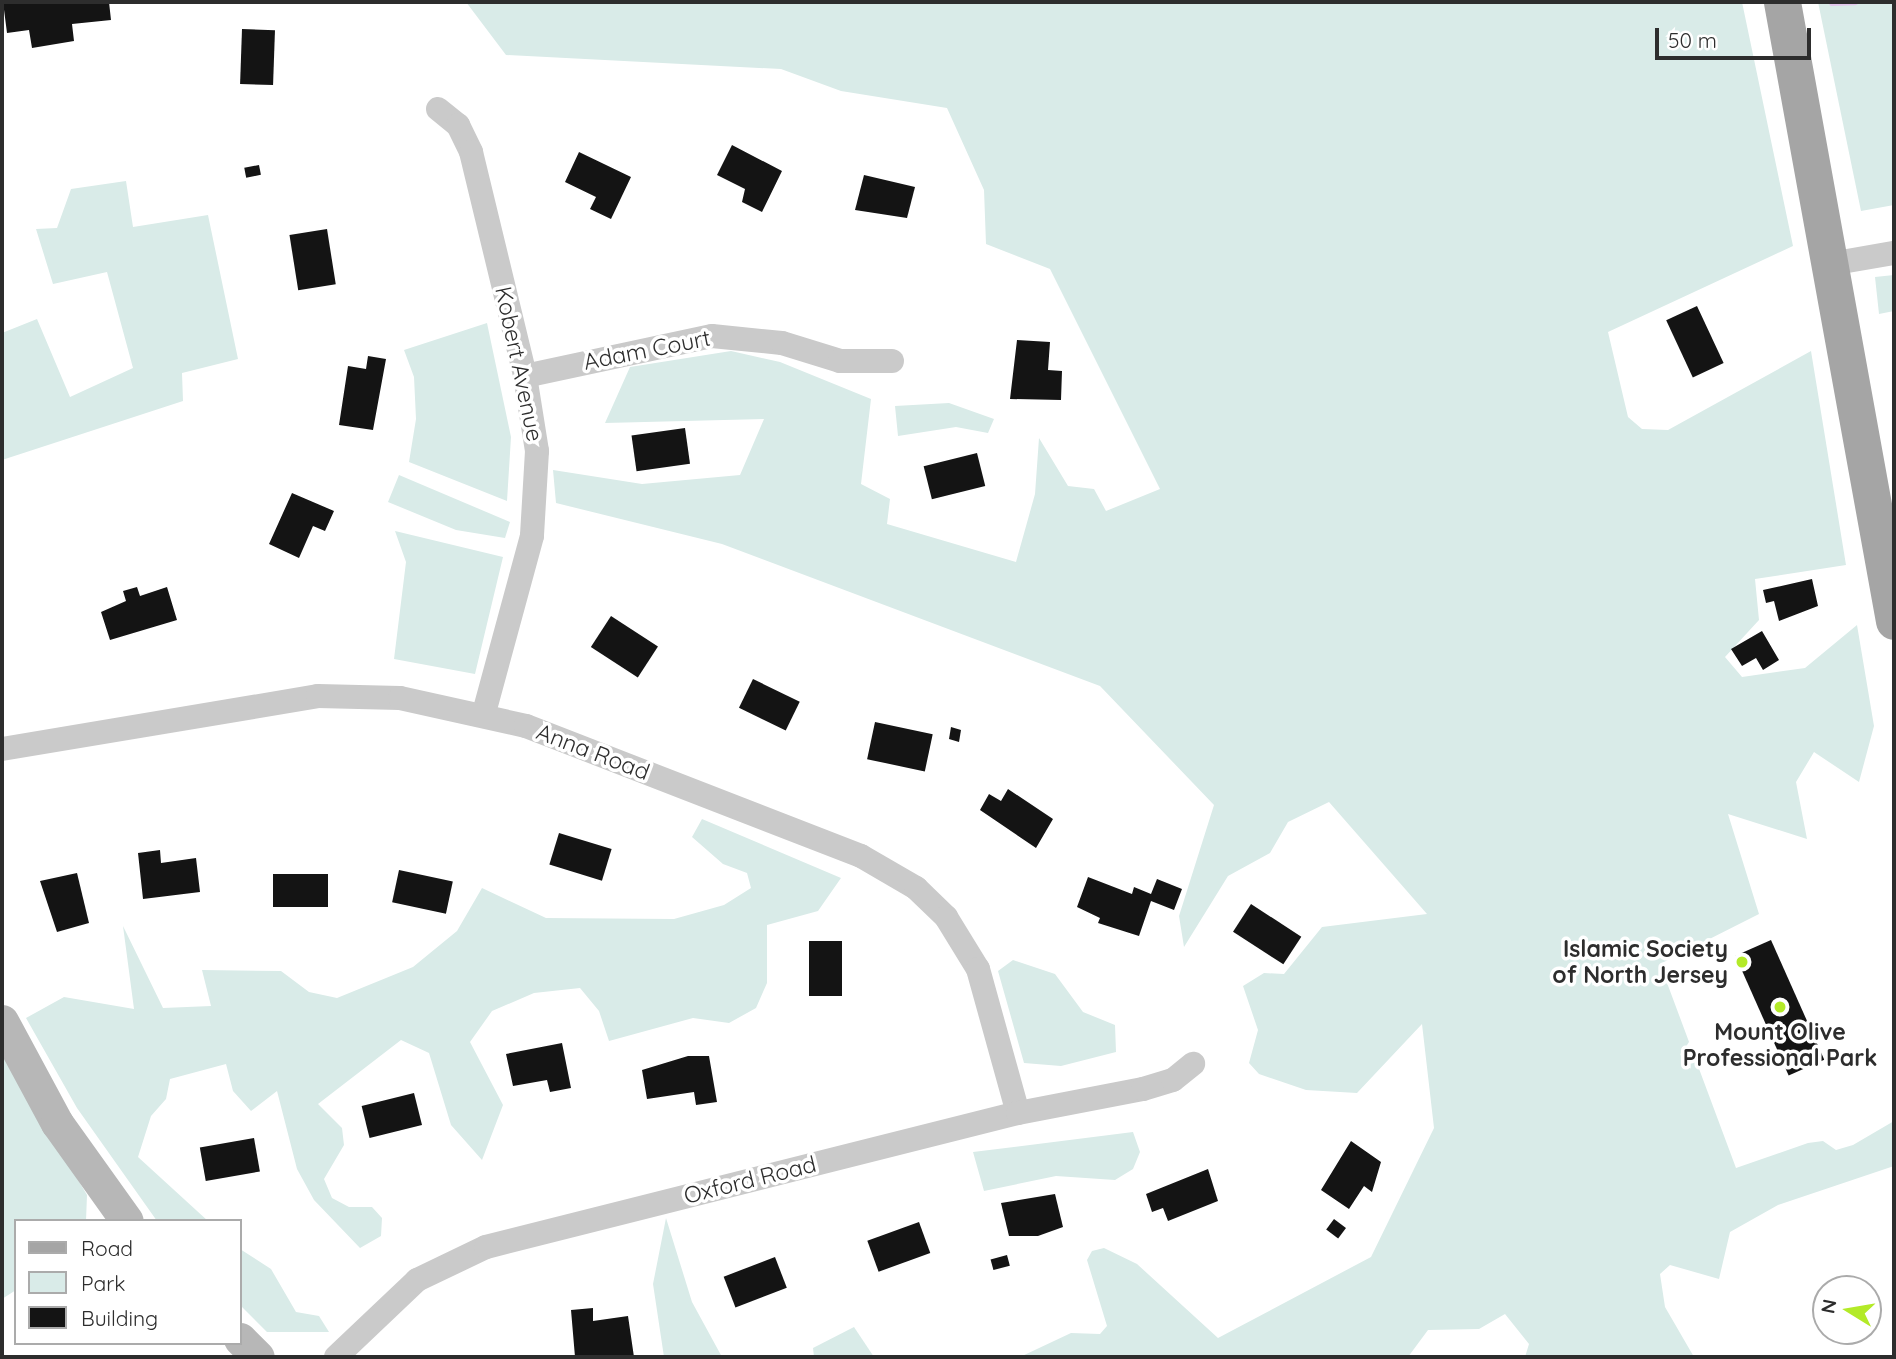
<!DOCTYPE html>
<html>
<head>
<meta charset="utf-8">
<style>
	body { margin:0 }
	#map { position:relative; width:1896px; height:1359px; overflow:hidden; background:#fff; font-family:Quicksand,sans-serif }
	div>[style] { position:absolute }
	.green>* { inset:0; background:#d9ebe8 }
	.stream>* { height:6px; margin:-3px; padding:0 3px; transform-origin:3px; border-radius:3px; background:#e2c5ec }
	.building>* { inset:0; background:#141414; transform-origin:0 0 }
	.street>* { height:24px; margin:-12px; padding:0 12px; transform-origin:12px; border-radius:12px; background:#cacaca }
	.secondary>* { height:33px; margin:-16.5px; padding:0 16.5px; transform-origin:16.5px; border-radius:16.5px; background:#b7b7b7 }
	.primary>* { height:37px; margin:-18.5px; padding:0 18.5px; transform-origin:18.5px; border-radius:18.5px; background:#a5a5a5 }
	.dots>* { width:19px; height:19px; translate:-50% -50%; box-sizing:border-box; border:4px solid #fff; border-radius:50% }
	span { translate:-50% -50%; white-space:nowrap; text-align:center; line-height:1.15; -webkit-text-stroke:7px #fff; paint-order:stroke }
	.street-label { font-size:23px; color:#2d2d2d }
	.poi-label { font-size:23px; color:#2d2d2d; font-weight:700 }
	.right { translate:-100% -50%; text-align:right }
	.frame { position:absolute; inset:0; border:4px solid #2d2d2d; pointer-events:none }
	.legend { position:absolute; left:14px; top:1219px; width:228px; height:126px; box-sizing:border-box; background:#fff; border:2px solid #ababab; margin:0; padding:9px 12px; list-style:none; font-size:21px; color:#2d2d2d }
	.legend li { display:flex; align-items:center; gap:14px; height:35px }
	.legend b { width:35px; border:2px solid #ababab }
	.north { position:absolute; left:1812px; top:1275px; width:70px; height:70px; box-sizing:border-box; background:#fff; border:2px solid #ababab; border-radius:50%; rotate:281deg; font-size:19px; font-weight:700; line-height:28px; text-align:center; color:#2d2d2d }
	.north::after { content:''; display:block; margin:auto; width:24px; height:32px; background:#b3ea28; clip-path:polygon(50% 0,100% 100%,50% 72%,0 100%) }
	.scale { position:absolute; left:1655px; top:28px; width:156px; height:32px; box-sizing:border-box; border:4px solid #2d2d2d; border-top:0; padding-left:9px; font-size:21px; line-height:24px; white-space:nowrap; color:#2d2d2d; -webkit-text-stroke:5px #fff; paint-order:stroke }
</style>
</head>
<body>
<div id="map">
	<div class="green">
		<div style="clip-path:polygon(466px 2px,1742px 2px,1793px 246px,1608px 332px,1628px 417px,1642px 429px,1668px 430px,1811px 351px,1846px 565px,1755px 579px,1759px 620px,1725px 657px,1742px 677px,1805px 668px,1857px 625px,1874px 726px,1859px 782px,1814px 752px,1796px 782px,1807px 839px,1728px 814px,1759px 914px,1660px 964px,1736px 1168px,1808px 1143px,1823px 1141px,1836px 1150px,1853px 1145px,1894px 1121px,1894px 1166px,1778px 1205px,1730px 1232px,1719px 1279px,1670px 1265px,1660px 1274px,1665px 1307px,1694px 1357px,1525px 1357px,1529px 1344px,1505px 1314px,1479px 1329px,1428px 1330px,1408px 1357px,1020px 1357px,1071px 1333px,1100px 1334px,1107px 1326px,1087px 1260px,1092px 1251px,1104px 1248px,1137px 1264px,1218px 1338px,1371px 1257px,1434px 1128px,1422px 1024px,1357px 1093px,1306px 1090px,1259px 1074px,1249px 1063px,1258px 1030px,1243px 986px,1264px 973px,1284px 974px,1322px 927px,1427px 914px,1329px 802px,1288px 822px,1270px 853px,1228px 876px,1184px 947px,1179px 916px,1214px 805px,1100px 686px,722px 544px,556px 503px,553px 470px,642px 484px,740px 475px,764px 419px,605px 423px,630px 367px,731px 351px,780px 362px,871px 399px,861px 484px,890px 499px,887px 524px,1016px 562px,1035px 494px,1039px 438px,1068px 486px,1094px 489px,1106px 511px,1160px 489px,1050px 269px,986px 244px,984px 190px,947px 108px,841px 91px,781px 69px,506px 55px)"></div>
		<div style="clip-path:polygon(1818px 2px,1894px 2px,1894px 205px,1861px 211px)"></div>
		<div style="clip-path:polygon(126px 181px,133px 227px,208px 215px,238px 359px,182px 373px,183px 401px,2px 460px,2px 333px,37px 319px,70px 397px,133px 368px,107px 272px,53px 284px,36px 229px,57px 228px,71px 189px)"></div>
		<div style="clip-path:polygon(1894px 275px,1894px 311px,1879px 314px,1875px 277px)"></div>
		<div style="clip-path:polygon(487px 323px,511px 437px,507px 501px,409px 462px,416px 419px,414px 377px,404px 350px)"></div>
		<div style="clip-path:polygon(949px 403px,994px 419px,988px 433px,956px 427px,898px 436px,895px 406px)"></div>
		<div style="clip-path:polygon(399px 475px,510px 522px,505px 538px,456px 530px,388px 502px)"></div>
		<div style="clip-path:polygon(395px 531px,503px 557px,475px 674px,394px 659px,406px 562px)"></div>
		<div style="clip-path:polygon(702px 819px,841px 878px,818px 911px,767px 925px,767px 983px,756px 1008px,729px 1023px,693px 1018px,609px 1041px,599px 1011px,580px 988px,534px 993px,492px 1011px,470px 1042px,503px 1105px,482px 1160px,451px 1125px,429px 1053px,401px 1040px,318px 1104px,342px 1128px,344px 1145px,324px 1179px,332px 1198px,349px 1207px,372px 1207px,382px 1218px,381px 1236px,360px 1248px,314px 1200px,297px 1169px,277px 1091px,251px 1111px,233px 1091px,226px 1064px,170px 1079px,166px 1099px,151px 1116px,138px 1157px,208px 1221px,157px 1221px,77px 1108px,26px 1018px,64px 997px,134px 1009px,123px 926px,163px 1008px,211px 1006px,202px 970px,281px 971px,309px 992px,337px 998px,413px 967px,457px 931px,482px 888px,546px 918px,674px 919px,724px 905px,751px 888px,747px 873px,723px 864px,692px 837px)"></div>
		<div style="clip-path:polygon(1013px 960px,1055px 974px,1083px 1012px,1115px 1025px,1116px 1052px,1061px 1066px,1024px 1063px,998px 971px)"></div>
		<div style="clip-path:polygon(2px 1052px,87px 1195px,86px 1221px,16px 1221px,16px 1290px,2px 1299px)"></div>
		<div style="clip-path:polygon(1133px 1132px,1140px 1152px,1133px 1169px,1115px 1180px,1056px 1176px,984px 1191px,973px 1152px)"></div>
		<div style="clip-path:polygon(666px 1218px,692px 1302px,722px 1357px,664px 1357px,653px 1284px)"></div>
		<div style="clip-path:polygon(240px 1249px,271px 1269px,296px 1312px,319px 1316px,329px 1332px,267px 1332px,240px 1305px)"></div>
		<div style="clip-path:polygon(854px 1327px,874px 1357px,814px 1357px,813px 1348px)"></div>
	</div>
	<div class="stream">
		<div style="left:1832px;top:3px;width:23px;rotate:-2deg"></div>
	</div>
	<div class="building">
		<div style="clip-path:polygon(3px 2px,109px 2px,111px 20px,72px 24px,74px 41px,32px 48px,29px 30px,7px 33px)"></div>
		<div style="left:242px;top:29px;width:33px;height:55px;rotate:2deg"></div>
		<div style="clip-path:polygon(732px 145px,782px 171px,762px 212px,742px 202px,745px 189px,717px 175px)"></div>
		<div style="clip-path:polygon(579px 152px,631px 177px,611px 219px,590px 209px,596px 197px,565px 182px)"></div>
		<div style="left:259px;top:165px;width:10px;height:15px;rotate:79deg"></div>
		<div style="clip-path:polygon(864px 175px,915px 187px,907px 218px,855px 210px)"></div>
		<div style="left:327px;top:229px;width:56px;height:38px;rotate:81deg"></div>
		<div style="left:1697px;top:306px;width:63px;height:34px;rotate:65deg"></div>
		<div style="clip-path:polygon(1017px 340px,1050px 342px,1048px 370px,1062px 371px,1061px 400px,1010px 399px)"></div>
		<div style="clip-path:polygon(368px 356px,386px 359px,373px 430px,339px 425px,348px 366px,366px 369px)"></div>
		<div style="left:685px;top:428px;width:36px;height:54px;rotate:82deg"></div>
		<div style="left:977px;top:453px;width:34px;height:55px;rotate:76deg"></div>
		<div style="clip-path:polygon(292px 493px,334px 511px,325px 531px,313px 526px,299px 558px,269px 544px)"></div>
		<div style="clip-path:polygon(1812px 579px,1818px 606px,1779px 621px,1774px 601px,1766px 603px,1763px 590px)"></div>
		<div style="clip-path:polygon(137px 587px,140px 596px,167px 587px,177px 620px,110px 640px,101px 612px,126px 601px,123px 591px)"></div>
		<div style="left:611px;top:616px;width:56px;height:37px;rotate:33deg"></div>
		<div style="clip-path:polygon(1762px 631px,1779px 660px,1763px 670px,1756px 658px,1742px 666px,1731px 649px)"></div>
		<div style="left:753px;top:679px;width:52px;height:32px;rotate:26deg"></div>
		<div style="left:875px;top:722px;width:59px;height:38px;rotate:12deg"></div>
		<div style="clip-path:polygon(951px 727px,961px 730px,959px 742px,949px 739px)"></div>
		<div style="clip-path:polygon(1008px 789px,1053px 819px,1036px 848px,980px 810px,989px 794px,1001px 801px)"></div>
		<div style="left:559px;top:833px;width:55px;height:33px;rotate:17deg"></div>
		<div style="clip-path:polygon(160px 850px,161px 863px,196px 858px,200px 892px,143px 899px,138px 853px)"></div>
		<div style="left:399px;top:870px;width:55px;height:33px;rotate:12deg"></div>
		<div style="clip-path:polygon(77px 873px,89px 923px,57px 932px,40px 881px)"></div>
		<div style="left:328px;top:874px;width:33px;height:55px;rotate:90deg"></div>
		<div style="clip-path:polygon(1088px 877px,1132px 894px,1134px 887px,1151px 894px,1157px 879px,1182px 889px,1174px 910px,1151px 901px,1139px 936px,1098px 923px,1100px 918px,1077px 907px)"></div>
		<div style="left:1251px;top:904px;width:60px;height:33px;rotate:33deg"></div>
		<div style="left:1771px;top:940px;width:131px;height:39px;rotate:66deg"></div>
		<div style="left:809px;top:941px;width:33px;height:55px"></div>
		<div style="clip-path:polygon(562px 1043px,571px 1088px,550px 1092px,547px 1080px,513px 1086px,506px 1054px)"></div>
		<div style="clip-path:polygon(688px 1056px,709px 1056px,717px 1102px,696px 1105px,694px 1092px,647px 1099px,642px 1070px)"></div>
		<div style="left:414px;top:1093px;width:33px;height:54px;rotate:76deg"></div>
		<div style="left:254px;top:1138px;width:34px;height:55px;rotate:80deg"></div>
		<div style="clip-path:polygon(1351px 1141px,1381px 1162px,1372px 1192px,1364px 1186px,1349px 1209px,1321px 1190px)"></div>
		<div style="clip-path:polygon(1208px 1169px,1218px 1201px,1168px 1221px,1163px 1208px,1152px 1212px,1146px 1194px)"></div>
		<div style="clip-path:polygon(1055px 1194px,1063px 1227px,1038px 1236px,1009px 1236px,1001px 1203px)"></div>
		<div style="left:1334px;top:1219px;width:15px;height:13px;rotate:37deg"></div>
		<div style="left:919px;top:1222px;width:33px;height:55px;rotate:70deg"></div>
		<div style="left:1007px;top:1255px;width:11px;height:17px;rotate:75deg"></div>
		<div style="left:775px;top:1257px;width:33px;height:55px;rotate:69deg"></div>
		<div style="clip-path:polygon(593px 1308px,593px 1321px,628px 1316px,634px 1357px,575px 1357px,571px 1310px)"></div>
	</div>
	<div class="street">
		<div style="left:438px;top:109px;width:26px;rotate:39deg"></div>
		<div style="left:458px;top:125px;width:30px;rotate:64deg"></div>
		<div style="left:471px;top:152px;width:230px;rotate:76.4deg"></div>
		<div style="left:525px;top:376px;width:76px;rotate:80.9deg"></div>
		<div style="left:537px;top:451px;width:85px;rotate:93.4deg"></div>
		<div style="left:532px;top:536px;width:183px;rotate:105.2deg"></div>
		<div style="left:1830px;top:264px;width:65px;rotate:-9.8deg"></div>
		<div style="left:525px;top:376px;width:191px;rotate:-12.1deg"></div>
		<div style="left:712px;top:336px;width:70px;rotate:5.7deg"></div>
		<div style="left:782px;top:343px;width:61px;rotate:17.2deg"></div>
		<div style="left:840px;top:361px;width:52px"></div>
		<div style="left:2px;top:749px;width:320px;rotate:-9.5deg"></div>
		<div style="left:318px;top:696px;width:82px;rotate:1.4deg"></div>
		<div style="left:400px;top:698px;width:129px;rotate:12.5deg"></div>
		<div style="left:526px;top:726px;width:359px;rotate:21.2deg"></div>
		<div style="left:861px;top:856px;width:64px;rotate:30.2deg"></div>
		<div style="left:916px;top:888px;width:42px;rotate:44deg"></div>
		<div style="left:946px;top:917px;width:61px;rotate:58.4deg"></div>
		<div style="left:978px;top:969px;width:149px;rotate:74.5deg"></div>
		<div style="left:336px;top:1357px;width:112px;rotate:-43.5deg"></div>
		<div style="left:417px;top:1280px;width:76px;rotate:-25.6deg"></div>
		<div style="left:486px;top:1247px;width:549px;rotate:-14.14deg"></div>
		<div style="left:1018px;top:1113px;width:127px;rotate:-10.9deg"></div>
		<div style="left:1143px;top:1089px;width:31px;rotate:-17deg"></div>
		<div style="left:1173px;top:1080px;width:26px;rotate:-39deg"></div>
	</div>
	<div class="secondary">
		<div style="left:2px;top:1021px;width:116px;rotate:61.7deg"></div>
		<div style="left:57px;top:1123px;width:120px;rotate:54.5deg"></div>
		<div style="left:240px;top:1339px;width:25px;rotate:45deg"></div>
	</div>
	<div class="primary">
		<div style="left:1782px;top:2px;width:629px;rotate:79.74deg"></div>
	</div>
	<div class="dots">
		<div style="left:1742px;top:962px;background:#b3ea28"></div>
		<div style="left:1780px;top:1007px;background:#b3ea28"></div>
	</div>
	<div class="street-label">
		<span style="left:647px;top:350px;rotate:-11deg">Adam Court</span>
		<span style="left:519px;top:364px;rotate:78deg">Kobert Avenue</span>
		<span style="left:593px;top:752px;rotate:21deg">Anna Road</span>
		<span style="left:750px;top:1180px;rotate:-14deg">Oxford Road</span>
	</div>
	<div class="poi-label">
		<span class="right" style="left:1728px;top:962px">Islamic Society<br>of North Jersey</span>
		<span style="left:1780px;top:1045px">Mount Olive<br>Professional Park</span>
	</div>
	<div class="frame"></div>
	<ul class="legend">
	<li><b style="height:9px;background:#a5a5a5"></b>Road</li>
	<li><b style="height:19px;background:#d9ebe8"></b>Park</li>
	<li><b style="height:19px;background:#141414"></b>Building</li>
	</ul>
	<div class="north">N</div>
	<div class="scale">50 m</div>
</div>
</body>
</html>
